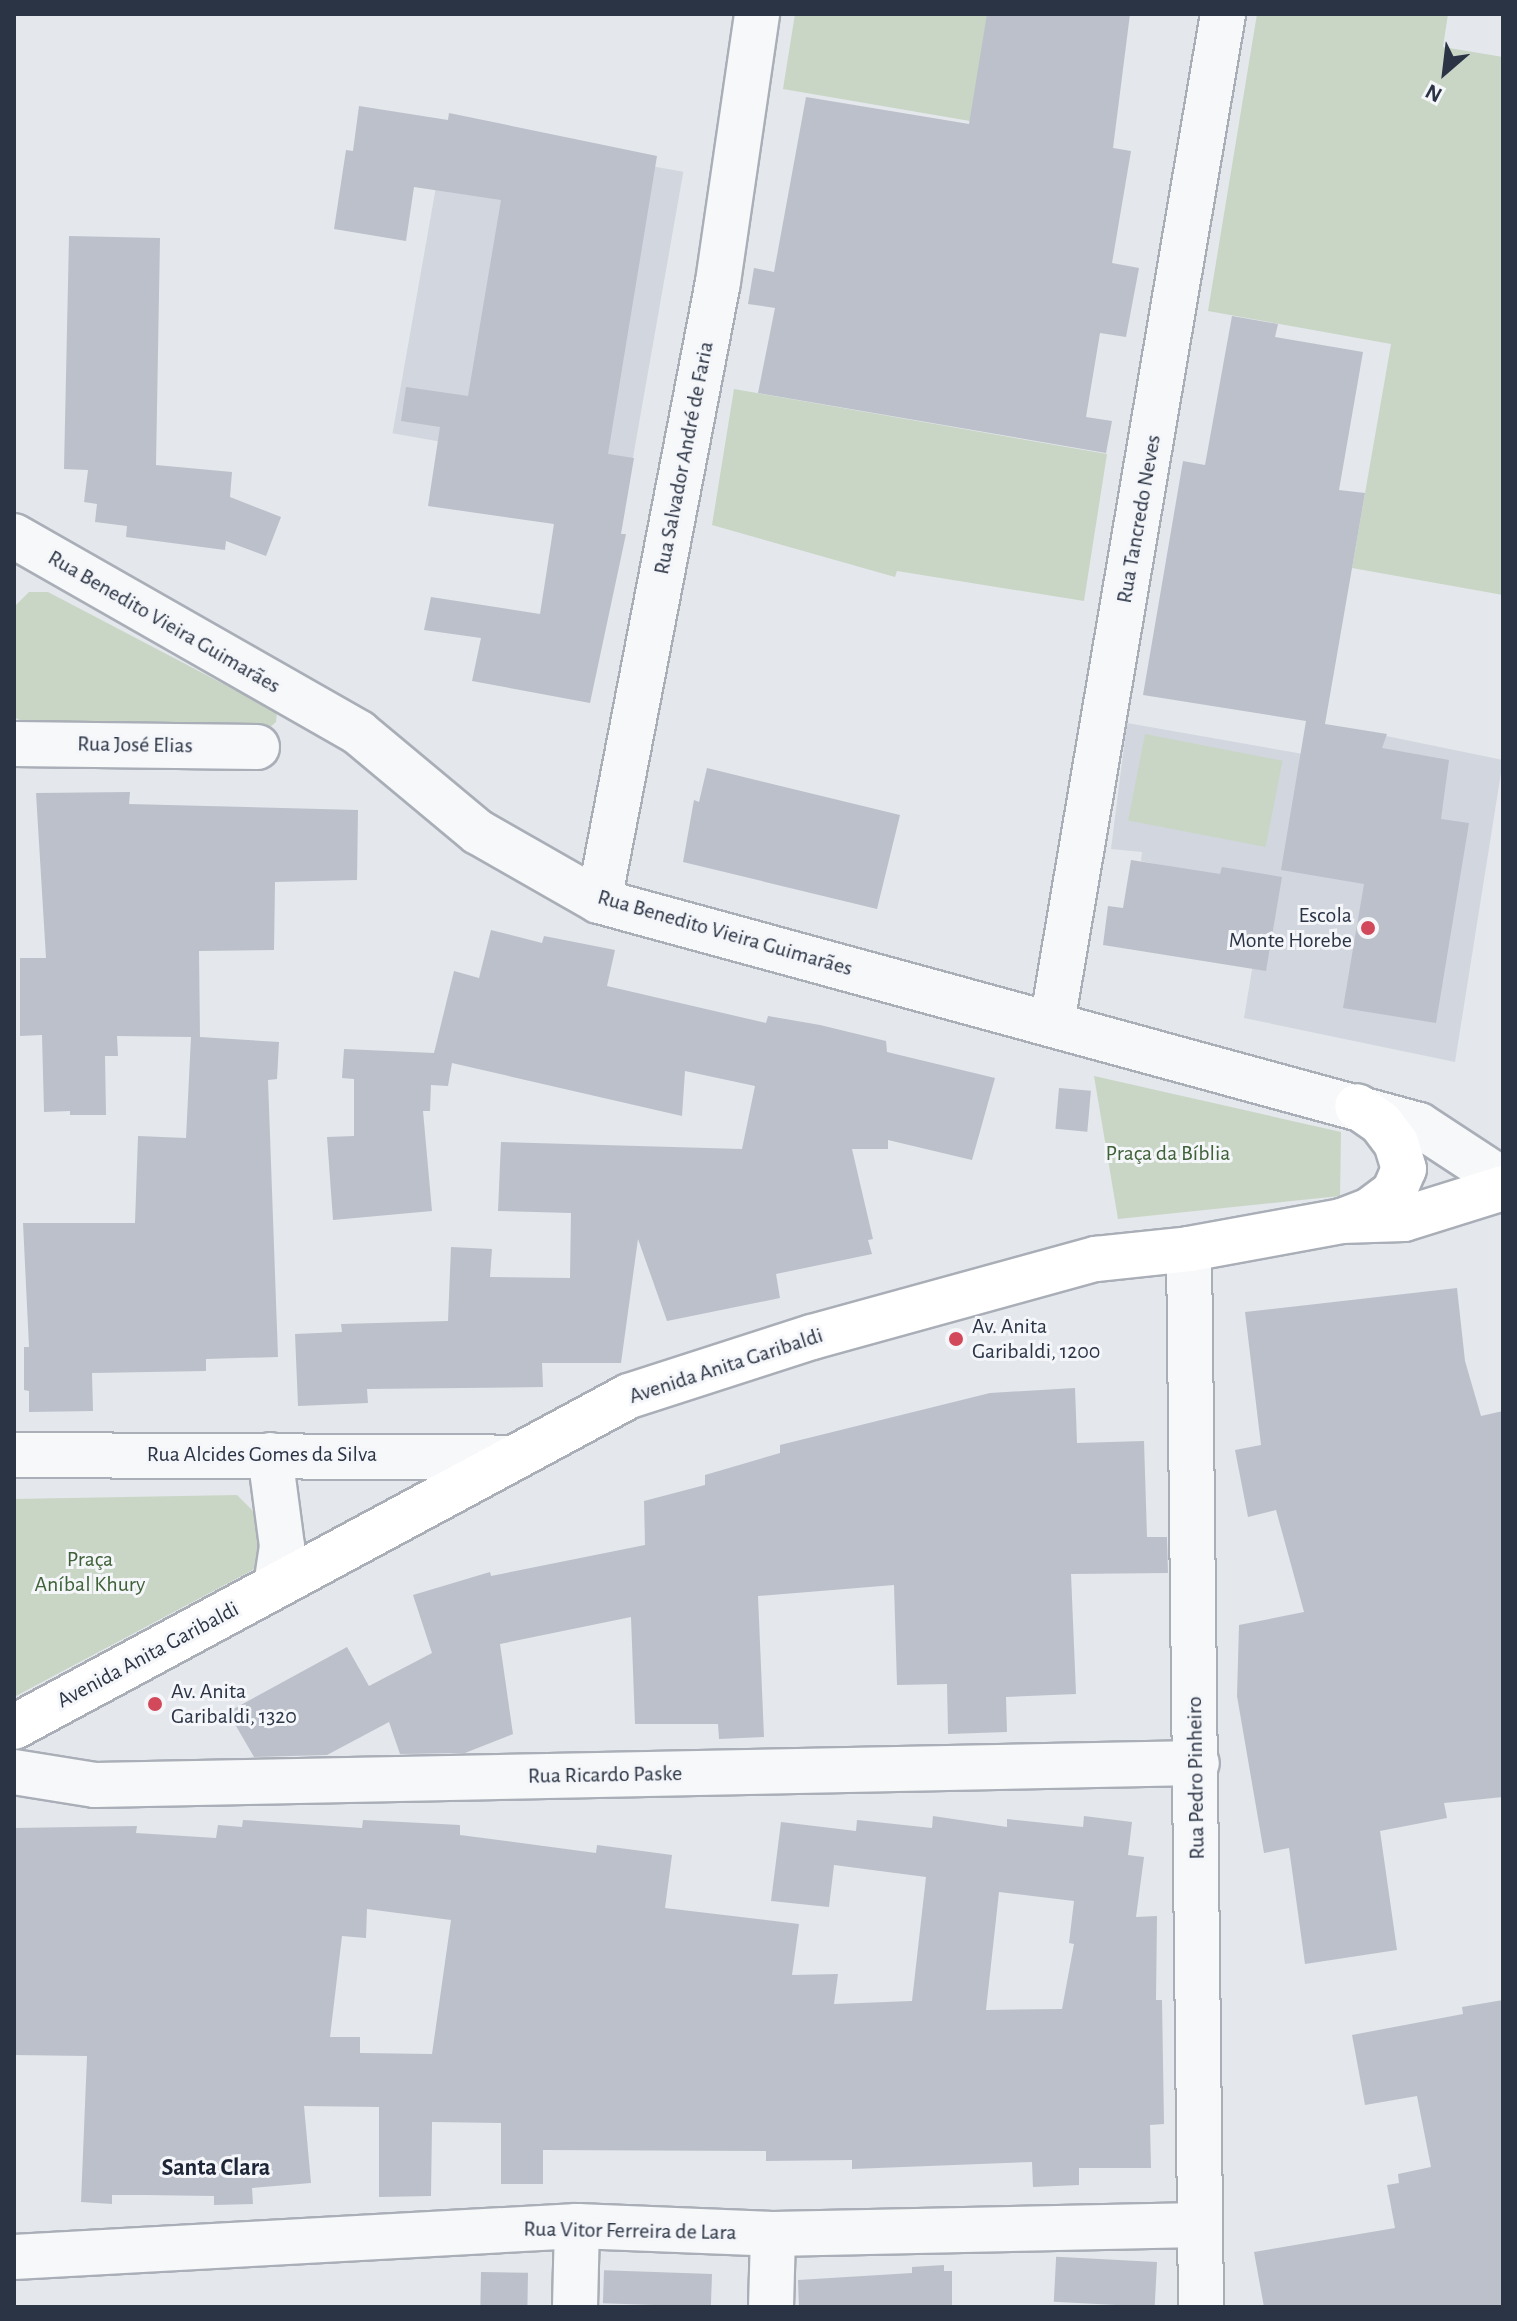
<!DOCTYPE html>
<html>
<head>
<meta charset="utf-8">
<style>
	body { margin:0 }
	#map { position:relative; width:1517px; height:2321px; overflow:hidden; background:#e4e7ec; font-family:"Alegreya Sans",sans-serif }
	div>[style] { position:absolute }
	.built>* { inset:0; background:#d2d6de; transform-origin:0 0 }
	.green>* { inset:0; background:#c9d6c5; transform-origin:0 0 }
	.building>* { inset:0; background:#bbc0ca; transform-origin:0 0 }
	.roads { filter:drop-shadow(2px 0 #a9aeb7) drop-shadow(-2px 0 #a9aeb7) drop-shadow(0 2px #a9aeb7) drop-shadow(0 -2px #a9aeb7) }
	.minor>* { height:44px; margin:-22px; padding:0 22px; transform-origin:22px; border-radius:22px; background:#f7f8fa }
	.major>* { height:44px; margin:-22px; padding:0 22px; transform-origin:22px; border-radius:22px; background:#fff }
	.dots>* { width:22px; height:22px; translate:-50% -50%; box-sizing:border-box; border:4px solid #f4f6f9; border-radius:50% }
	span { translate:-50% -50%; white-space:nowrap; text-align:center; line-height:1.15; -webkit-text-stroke:6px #f4f6f9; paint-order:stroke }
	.street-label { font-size:22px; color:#2b3445 }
	.poi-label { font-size:22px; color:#2b3445 }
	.right { translate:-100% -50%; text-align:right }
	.left { translate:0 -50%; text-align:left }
	.park-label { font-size:22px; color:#3f6138 }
	.neighbourhood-label { font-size:24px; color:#1d2536; font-weight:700 }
	.frame { position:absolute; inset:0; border:16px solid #2b3445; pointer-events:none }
	.north { position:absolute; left:1405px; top:32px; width:80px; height:80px; -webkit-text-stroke:6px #f4f6f9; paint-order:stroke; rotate:208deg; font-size:22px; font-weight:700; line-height:32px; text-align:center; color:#2b3445 }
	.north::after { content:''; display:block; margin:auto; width:28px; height:36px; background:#2b3445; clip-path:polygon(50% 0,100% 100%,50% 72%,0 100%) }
</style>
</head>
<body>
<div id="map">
	<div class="built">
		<div style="left:446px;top:130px;width:241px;height:308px;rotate:10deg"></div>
		<div style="clip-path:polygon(1127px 723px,1326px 758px,1357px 730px,1503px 760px,1455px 1062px,1244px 1018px,1266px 885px,1141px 861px,1142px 852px,1111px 849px)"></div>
	</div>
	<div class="green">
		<div style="clip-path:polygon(795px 14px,988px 14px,970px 121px,783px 89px)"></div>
		<div style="clip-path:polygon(1257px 14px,1448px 14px,1443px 47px,1503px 57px,1503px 595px,1352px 568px,1391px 344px,1208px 311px)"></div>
		<div style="clip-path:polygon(734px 389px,1107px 454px,1084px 601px,897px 571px,895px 577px,712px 525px)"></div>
		<div style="clip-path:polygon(29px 592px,48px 592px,277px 712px,276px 722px,269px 728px,25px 723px,14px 717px,14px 616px,15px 606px)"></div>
		<div style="left:1145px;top:734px;width:140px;height:88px;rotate:11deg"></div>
		<div style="clip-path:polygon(1094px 1076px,1341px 1132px,1340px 1196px,1118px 1219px)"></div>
		<div style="clip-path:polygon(237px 1495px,257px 1515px,260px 1566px,14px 1697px,14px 1499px)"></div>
	</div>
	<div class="building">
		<div style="clip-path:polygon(987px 14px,1130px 14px,1113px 148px,1131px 151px,1112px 263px,1139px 268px,1126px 337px,1100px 333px,1086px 417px,1112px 421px,1106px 453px,758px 393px,775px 308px,748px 304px,754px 268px,774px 272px,806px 97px,969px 124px)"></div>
		<div style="clip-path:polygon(359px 106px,448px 120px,449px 113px,657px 156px,608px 454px,634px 458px,621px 534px,626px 534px,590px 703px,472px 681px,481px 638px,424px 630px,431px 597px,540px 614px,554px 524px,428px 506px,440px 427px,401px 421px,406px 387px,468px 396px,501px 200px,414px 187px,406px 241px,334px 229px,346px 150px,353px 151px)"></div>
		<div style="clip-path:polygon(69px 236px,160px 238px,156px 465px,232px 472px,230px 497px,281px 517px,266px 556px,226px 541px,225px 550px,126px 537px,127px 526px,95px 522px,97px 504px,84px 502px,88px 470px,64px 469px)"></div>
		<div style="clip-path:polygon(1232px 316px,1278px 324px,1275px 337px,1363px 352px,1339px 490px,1365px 493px,1325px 724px,1387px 734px,1382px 748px,1449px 760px,1441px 819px,1469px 823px,1436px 1023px,1343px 1008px,1364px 884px,1281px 870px,1306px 721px,1143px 695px,1183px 461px,1205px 465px)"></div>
		<div style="clip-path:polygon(707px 768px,900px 815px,877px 909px,683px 862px,694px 800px,699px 802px)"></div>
		<div style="clip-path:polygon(130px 792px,129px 804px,358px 810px,357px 880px,275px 882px,274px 950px,199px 951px,200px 1037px,279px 1042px,277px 1079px,268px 1080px,278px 1357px,206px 1359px,206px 1371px,92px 1373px,93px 1411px,29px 1412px,29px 1391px,24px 1390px,24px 1347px,29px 1347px,23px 1223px,135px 1223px,138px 1136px,186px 1138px,191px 1037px,117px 1036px,118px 1056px,105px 1056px,106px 1115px,70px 1115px,70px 1111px,44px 1112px,42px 1035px,20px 1036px,20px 958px,46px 958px,36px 793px)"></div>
		<div style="clip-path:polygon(1131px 860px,1220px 874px,1222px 867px,1282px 877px,1266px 971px,1103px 945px,1108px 906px,1123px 908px)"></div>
		<div style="clip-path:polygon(491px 930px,542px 943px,544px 936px,615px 950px,607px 986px,766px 1023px,768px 1016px,820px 1025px,886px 1041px,887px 1052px,995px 1078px,972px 1160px,888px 1140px,888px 1149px,852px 1149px,873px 1239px,868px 1240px,872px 1254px,776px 1274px,780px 1298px,667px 1321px,638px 1239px,621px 1363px,542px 1363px,543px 1387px,367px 1389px,368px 1403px,298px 1406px,295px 1334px,342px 1332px,341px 1324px,448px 1321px,451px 1247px,492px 1249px,490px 1277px,570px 1278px,571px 1213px,498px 1211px,501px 1142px,742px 1149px,755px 1086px,685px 1071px,682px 1116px,452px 1063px,448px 1086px,431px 1085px,430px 1111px,423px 1111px,432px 1211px,333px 1220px,327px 1137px,354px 1136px,354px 1079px,342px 1078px,344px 1049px,434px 1053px,454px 971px,479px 978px)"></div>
		<div style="left:1059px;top:1088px;width:32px;height:41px;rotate:5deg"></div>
		<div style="clip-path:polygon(1457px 1288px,1465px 1361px,1481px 1416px,1503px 1411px,1503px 1797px,1444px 1803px,1447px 1818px,1380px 1831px,1397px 1950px,1305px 1964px,1289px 1848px,1264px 1853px,1237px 1696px,1239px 1625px,1304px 1612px,1276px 1510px,1248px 1517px,1235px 1450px,1261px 1445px,1245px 1312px)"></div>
		<div style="clip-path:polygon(1075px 1388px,1077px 1443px,1144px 1441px,1147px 1537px,1167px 1537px,1168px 1573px,1071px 1574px,1076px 1694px,1006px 1697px,1007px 1732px,948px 1734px,947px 1684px,897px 1685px,894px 1585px,758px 1596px,764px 1737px,719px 1739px,718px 1724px,635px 1724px,631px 1617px,500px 1644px,513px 1734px,465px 1753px,400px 1754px,389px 1722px,327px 1755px,254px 1757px,228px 1712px,347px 1647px,369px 1686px,432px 1653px,413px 1595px,490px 1572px,491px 1576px,645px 1545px,644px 1501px,705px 1485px,705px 1475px,780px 1453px,780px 1445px,990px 1393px)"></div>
		<div style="clip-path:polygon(evenodd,933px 1816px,1007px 1827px,1007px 1819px,1083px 1827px,1084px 1816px,1132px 1822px,1128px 1855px,1144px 1857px,1136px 1917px,1157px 1916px,1156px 2000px,1162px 2000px,1164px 2124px,1150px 2125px,1151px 2168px,1079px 2168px,1079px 2185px,1033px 2187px,1032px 2162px,852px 2169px,852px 2160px,766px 2161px,766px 2151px,543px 2150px,543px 2184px,501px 2184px,501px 2123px,432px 2122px,431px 2196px,379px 2197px,379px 2107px,304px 2106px,311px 2183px,252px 2188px,253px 2204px,214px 2205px,214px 2196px,146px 2195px,112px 2195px,112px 2204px,81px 2202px,87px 2056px,14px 2055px,14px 1828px,137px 1826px,136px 1833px,216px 1838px,218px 1825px,242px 1827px,243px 1820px,362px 1828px,363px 1820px,460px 1825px,460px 1835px,596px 1853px,597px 1845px,672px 1855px,665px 1908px,799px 1924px,792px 1975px,838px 1974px,834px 2004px,912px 2001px,926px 1877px,834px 1865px,829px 1907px,771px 1901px,781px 1822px,856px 1831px,857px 1820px,932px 1828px,933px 1816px,999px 1892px,1074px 1901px,1069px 1943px,1074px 1944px,1062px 2009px,986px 2010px,999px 1892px,933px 1816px,367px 1909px,451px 1920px,432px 2054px,360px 2053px,360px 2037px,330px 2037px,342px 1936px,366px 1938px,367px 1909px)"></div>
		<div style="clip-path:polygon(1503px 2000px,1503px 2307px,1264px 2307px,1254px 2252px,1395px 2228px,1387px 2185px,1399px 2183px,1398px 2174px,1431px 2167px,1417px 2096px,1365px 2105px,1352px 2035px,1463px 2014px,1462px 2007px)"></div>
		<div style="left:1157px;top:2262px;width:45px;height:101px;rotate:93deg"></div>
		<div style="clip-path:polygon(944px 2265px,944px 2271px,952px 2271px,952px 2307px,799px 2307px,798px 2280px,912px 2273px,912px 2267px)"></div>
		<div style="left:481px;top:2272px;width:47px;height:35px;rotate:1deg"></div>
		<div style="left:712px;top:2274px;width:33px;height:108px;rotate:92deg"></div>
	</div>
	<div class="roads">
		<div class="minor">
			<div style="left:14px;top:536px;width:397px;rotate:29.7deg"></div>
			<div style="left:359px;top:733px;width:155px;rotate:39.8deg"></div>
			<div style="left:478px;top:832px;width:139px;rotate:29.7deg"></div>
			<div style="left:599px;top:901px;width:850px;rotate:15.28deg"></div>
			<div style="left:1419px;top:1125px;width:100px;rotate:33.2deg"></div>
			<div style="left:14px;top:744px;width:243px;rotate:0.7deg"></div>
			<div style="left:599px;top:901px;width:630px;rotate:-79.12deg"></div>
			<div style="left:718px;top:282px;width:271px;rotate:-81.7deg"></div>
			<div style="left:1052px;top:1023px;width:1023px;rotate:-80.38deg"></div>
			<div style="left:1189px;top:1249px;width:1058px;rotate:89.35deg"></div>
			<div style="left:14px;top:1455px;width:495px;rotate:0.3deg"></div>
			<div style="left:270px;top:1455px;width:92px;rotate:82.5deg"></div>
			<div style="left:282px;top:1546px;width:40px;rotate:98.5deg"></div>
			<div style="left:14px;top:1772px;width:82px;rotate:9.1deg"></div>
			<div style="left:95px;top:1785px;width:1102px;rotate:-1.14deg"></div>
			<div style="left:14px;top:2257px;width:564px;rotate:-3.15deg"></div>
			<div style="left:577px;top:2226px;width:196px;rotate:2.3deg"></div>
			<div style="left:773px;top:2234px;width:426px;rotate:-1.2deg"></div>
			<div style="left:575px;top:2307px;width:81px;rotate:-88.6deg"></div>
			<div style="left:771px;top:2307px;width:73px;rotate:-88.4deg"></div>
		</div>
		<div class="major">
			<div style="left:1347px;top:1219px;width:25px;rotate:-21deg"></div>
			<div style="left:1370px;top:1210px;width:30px;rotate:-37deg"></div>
			<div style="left:1394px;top:1192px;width:25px;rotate:-67deg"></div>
			<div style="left:1404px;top:1169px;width:27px;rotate:-107deg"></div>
			<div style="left:1396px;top:1143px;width:25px;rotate:-127deg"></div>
			<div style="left:1381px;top:1123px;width:29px;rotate:-145deg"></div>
			<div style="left:14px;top:1727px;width:698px;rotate:-28.29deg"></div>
			<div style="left:629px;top:1396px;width:192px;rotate:-17.9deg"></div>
			<div style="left:812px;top:1337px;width:295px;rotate:-15.4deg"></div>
			<div style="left:1096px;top:1259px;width:94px;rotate:-6.1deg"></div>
			<div style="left:1189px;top:1249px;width:155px;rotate:-10.4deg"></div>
			<div style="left:1341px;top:1221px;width:63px;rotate:-1.8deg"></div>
			<div style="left:1404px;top:1219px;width:104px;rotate:-17.4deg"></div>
		</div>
	</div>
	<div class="dots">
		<div style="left:1368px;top:928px;background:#d1495b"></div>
		<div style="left:956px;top:1339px;background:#d1495b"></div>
		<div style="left:155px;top:1704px;background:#d1495b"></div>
	</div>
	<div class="street-label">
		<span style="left:684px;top:458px;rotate:-79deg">Rua Salvador André de Faria</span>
		<span style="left:1139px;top:519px;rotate:-80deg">Rua Tancredo Neves</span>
		<span style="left:164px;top:622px;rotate:30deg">Rua Benedito Vieira Guimarães</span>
		<span style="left:135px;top:745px;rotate:1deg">Rua José Elias</span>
		<span style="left:725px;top:933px;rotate:16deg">Rua Benedito Vieira Guimarães</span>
		<span style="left:726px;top:1366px;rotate:-18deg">Avenida Anita Garibaldi</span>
		<span style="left:262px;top:1455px">Rua Alcides Gomes da Silva</span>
		<span style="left:148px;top:1655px;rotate:-28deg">Avenida Anita Garibaldi</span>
		<span style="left:605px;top:1775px;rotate:-1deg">Rua Ricardo Paske</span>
		<span style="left:1196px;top:1778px;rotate:-91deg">Rua Pedro Pinheiro</span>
		<span style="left:630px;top:2231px;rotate:1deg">Rua Vitor Ferreira de Lara</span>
	</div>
	<div class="poi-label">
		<span class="right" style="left:1352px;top:928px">Escola<br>Monte Horebe</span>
		<span class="left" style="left:972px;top:1339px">Av. Anita<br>Garibaldi, 1200</span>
		<span class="left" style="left:171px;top:1704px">Av. Anita<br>Garibaldi, 1320</span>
	</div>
	<div class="park-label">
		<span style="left:1168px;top:1154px">Praça da Bíblia</span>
		<span style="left:90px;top:1572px">Praça<br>Aníbal Khury</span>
	</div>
	<div class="neighbourhood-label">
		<span style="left:216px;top:2169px">Santa Clara</span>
	</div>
	<div class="frame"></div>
	<div class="north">N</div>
</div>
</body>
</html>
